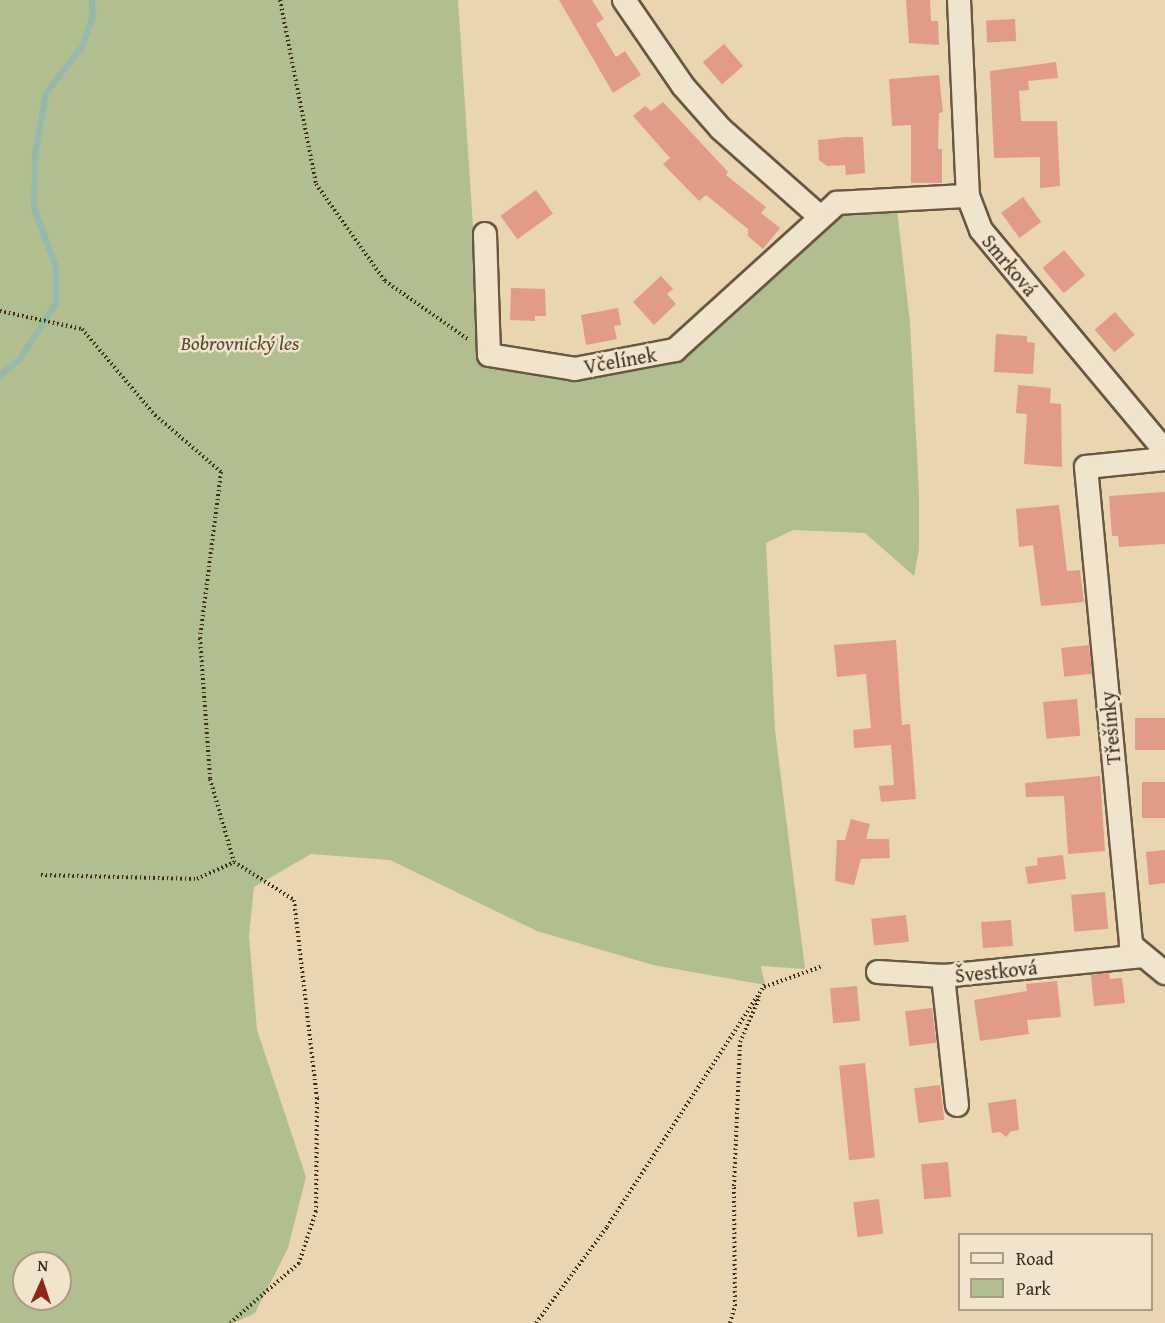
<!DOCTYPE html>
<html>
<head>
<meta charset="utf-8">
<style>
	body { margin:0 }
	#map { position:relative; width:1165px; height:1323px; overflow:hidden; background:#e9d5b0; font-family:"Gentium Book Plus",serif }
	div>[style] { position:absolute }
	.green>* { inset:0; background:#b1be8f }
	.stream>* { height:6px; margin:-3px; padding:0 3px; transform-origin:3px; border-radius:3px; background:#97b9ac }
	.building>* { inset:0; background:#e19b88; transform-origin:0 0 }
	.path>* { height:4px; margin-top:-2px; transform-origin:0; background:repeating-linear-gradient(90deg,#402c1c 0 1.5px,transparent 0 4.5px) }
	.roads { filter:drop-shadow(2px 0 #6a5641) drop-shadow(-2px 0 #6a5641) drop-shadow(0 2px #6a5641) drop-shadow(0 -2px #6a5641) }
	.minor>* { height:22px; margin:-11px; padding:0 11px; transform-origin:11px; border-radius:11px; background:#f1e4cc }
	span { translate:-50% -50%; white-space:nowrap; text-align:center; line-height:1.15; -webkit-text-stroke:5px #f1e4cc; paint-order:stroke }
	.street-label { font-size:20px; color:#402c1c }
	.park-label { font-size:20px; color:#574933; font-style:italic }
	.legend { position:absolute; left:958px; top:1233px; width:195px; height:78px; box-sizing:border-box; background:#f1e4cc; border:2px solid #aa9a86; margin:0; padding:8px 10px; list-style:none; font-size:18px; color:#402c1c }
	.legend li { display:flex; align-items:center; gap:12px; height:30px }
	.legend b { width:30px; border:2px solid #aa9a86 }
	.north { position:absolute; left:12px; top:1251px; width:60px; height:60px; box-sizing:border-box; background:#f1e4cc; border:2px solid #aa9a86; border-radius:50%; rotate:3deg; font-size:16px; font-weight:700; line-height:24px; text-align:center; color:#402c1c }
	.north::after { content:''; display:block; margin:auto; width:21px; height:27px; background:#8f2418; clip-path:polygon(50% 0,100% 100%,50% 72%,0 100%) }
</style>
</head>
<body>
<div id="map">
	<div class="green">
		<div style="clip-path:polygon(evenodd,0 0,458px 0,481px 348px,530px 371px,675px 358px,837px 213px,897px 209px,910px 323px,919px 493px,919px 549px,914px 576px,865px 533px,793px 530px,766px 543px,775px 730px,805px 969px,761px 966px,765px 985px,653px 965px,537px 931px,390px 860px,311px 854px,254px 887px,249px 936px,257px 1030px,306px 1177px,288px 1248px,255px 1313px,234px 1323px,0 1323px,0 0,24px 1263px,60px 1263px,60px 1299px,24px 1299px,24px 1263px)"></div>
	</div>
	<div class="stream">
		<div style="left:0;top:376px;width:26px;rotate:-40deg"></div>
		<div style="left:20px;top:359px;width:67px;rotate:-57.3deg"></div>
		<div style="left:56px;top:303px;width:36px;rotate:-90deg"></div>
		<div style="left:56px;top:267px;width:63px;rotate:-110.4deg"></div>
		<div style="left:34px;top:208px;width:54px;rotate:-88.9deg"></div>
		<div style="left:35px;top:154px;width:62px;rotate:-79.8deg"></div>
		<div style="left:46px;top:93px;width:58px;rotate:-52deg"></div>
		<div style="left:82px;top:47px;width:34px;rotate:-71deg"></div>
		<div style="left:93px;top:15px;width:15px;rotate:-94deg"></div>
	</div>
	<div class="building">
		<div style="clip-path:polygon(559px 0,592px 0,604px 19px,596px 24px,616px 57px,625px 51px,641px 75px,613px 93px)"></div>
		<div style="clip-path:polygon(906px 0,930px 0,931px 21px,938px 21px,939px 45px,909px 43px)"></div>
		<div style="left:1015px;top:19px;width:22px;height:29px;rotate:87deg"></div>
		<div style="left:724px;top:44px;width:29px;height:28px;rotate:49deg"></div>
		<div style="clip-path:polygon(1056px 62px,1058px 78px,1028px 81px,1029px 90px,1019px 91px,1021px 121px,1057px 121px,1060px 186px,1040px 188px,1040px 157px,994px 158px,990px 71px)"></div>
		<div style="clip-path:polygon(939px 75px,943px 112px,939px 113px,938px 149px,942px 149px,942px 183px,911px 183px,911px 125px,892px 126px,889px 79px)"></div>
		<div style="clip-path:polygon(663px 102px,728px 172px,726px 175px,766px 207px,761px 213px,780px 228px,763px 249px,748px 236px,748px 229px,706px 195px,699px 201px,663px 164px,670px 158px,633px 116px,645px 106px,651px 111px)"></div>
		<div style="clip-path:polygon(847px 137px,863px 137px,865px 173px,846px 175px,845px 165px,827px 166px,819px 160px,818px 140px)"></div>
		<div style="left:536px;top:190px;width:29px;height:44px;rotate:54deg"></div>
		<div style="left:1023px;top:197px;width:31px;height:27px;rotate:54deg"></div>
		<div style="left:1064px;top:250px;width:33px;height:28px;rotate:50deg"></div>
		<div style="clip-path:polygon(661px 276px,673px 289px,667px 294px,676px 304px,654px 325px,633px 302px)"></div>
		<div style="clip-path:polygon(511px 288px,545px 289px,546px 316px,535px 316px,535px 321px,510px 320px)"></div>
		<div style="clip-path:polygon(618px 308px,621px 325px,614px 326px,617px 339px,586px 345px,581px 315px)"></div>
		<div style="left:1115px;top:312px;width:30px;height:27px;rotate:49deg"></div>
		<div style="clip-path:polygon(996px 334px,1027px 336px,1027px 342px,1035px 343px,1033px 374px,994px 372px)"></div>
		<div style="clip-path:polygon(1018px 385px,1051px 388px,1050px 403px,1061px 404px,1062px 467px,1024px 464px,1027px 414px,1016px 413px)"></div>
		<div style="clip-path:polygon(1165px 492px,1165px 544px,1119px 547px,1118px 536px,1112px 536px,1109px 496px)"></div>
		<div style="clip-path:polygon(1059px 505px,1067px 571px,1080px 570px,1084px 602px,1041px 606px,1033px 545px,1019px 547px,1016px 509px)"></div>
		<div style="clip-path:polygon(896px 640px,902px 725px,910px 724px,916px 799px,881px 802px,879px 786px,894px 785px,891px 745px,854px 748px,853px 730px,871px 728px,866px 674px,837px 677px,834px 645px)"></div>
		<div style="left:1089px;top:645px;width:29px;height:28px;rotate:84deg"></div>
		<div style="left:1077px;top:699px;width:37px;height:34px;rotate:85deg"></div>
		<div style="left:1165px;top:718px;width:32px;height:30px;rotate:90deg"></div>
		<div style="clip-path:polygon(1100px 776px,1105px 851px,1068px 854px,1064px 796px,1026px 797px,1025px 783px)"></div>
		<div style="left:1165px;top:782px;width:36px;height:23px;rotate:90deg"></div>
		<div style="clip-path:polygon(851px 819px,870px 824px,866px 839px,889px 839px,890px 858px,861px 859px,854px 885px,835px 881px,837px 840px,845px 840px)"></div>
		<div style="clip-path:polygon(1165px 850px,1165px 883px,1149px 885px,1146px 852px)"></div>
		<div style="clip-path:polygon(1063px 855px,1066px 879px,1028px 884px,1025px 867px,1038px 865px,1037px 858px)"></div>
		<div style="left:1105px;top:892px;width:37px;height:34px;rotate:85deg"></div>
		<div style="left:906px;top:915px;width:27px;height:35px;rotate:84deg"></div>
		<div style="left:1011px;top:920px;width:26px;height:30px;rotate:86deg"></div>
		<div style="clip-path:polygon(1109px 973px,1110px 979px,1122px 978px,1125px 1003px,1094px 1006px,1091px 975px)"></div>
		<div style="clip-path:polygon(1057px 981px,1061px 1017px,1027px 1020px,1029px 1034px,980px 1041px,974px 1000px,1027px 991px,1026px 984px)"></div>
		<div style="left:857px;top:986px;width:35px;height:27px;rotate:85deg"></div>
		<div style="left:932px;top:1008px;width:35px;height:27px;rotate:83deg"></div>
		<div style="left:865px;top:1063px;width:95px;height:26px;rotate:84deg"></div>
		<div style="left:940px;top:1085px;width:35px;height:26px;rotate:83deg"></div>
		<div style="clip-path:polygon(1016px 1099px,1019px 1130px,1011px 1131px,1006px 1137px,1000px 1132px,992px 1133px,988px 1103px)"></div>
		<div style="left:948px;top:1162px;width:35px;height:27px;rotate:85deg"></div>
		<div style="left:879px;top:1199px;width:35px;height:26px;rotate:83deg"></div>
	</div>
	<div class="path">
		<div style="left:280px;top:0;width:187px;rotate:78.9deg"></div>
		<div style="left:316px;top:184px;width:119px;rotate:54.6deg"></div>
		<div style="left:385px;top:281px;width:103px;rotate:35.1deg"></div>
		<div style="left:0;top:311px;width:84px;rotate:12.4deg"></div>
		<div style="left:82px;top:329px;width:113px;rotate:49.7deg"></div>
		<div style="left:155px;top:415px;width:87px;rotate:40.8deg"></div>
		<div style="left:221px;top:472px;width:167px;rotate:97.2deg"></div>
		<div style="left:200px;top:638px;width:141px;rotate:85.9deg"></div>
		<div style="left:210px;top:779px;width:86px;rotate:73.9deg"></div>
		<div style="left:41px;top:875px;width:156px;rotate:1.5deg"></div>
		<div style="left:197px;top:879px;width:41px;rotate:-24.7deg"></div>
		<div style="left:234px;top:862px;width:71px;rotate:32.3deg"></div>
		<div style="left:294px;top:900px;width:199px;rotate:83.4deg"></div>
		<div style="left:317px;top:1098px;width:113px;rotate:90.5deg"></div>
		<div style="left:316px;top:1211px;width:55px;rotate:108.1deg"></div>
		<div style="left:299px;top:1263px;width:91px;rotate:139deg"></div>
		<div style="left:764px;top:987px;width:63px;rotate:-19.6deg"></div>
		<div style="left:536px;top:1323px;width:119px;rotate:-53.5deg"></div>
		<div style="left:607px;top:1227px;width:289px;rotate:-56.9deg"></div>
		<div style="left:730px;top:1323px;width:18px;rotate:-74deg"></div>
		<div style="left:735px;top:1306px;width:120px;rotate:-90.5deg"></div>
		<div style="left:734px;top:1186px;width:144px;rotate:-87.6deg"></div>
		<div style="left:740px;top:1042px;width:50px;rotate:-66.5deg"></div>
	</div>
	<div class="roads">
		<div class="minor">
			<div style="left:624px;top:0;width:104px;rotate:55.5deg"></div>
			<div style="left:683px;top:86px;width:57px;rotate:48.5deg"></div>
			<div style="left:721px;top:129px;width:131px;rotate:41.6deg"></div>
			<div style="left:959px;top:0;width:196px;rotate:87.4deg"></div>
			<div style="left:968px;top:196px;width:36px;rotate:69deg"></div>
			<div style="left:981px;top:230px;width:288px;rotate:50.2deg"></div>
			<div style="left:485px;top:234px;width:121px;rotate:88.1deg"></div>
			<div style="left:489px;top:355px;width:87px;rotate:9.2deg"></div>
			<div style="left:575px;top:369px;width:102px;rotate:-10.8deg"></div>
			<div style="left:675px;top:350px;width:219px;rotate:-42.2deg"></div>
			<div style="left:837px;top:203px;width:131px;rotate:-3.1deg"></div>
			<div style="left:1165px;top:459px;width:79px;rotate:174.2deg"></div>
			<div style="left:1086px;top:467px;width:480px;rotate:84.6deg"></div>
			<div style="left:1131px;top:945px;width:44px;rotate:39.5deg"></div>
			<div style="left:878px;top:972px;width:65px;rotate:3.5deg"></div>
			<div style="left:957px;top:1105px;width:130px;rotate:-96.2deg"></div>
			<div style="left:943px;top:976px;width:200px;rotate:-5.7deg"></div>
		</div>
	</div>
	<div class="street-label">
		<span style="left:1010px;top:265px;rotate:50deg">Smrková</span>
		<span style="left:620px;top:360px;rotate:-10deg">Včelínek</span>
		<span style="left:1110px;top:728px;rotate:-95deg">Třešínky</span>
		<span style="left:996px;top:971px;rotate:-6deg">Švestková</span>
	</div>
	<div class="park-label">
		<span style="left:240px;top:342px">Bobrovnický les</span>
	</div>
	<ul class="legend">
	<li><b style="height:8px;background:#f1e4cc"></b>Road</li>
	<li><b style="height:16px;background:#b1be8f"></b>Park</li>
	</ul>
	<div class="north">N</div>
</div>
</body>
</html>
